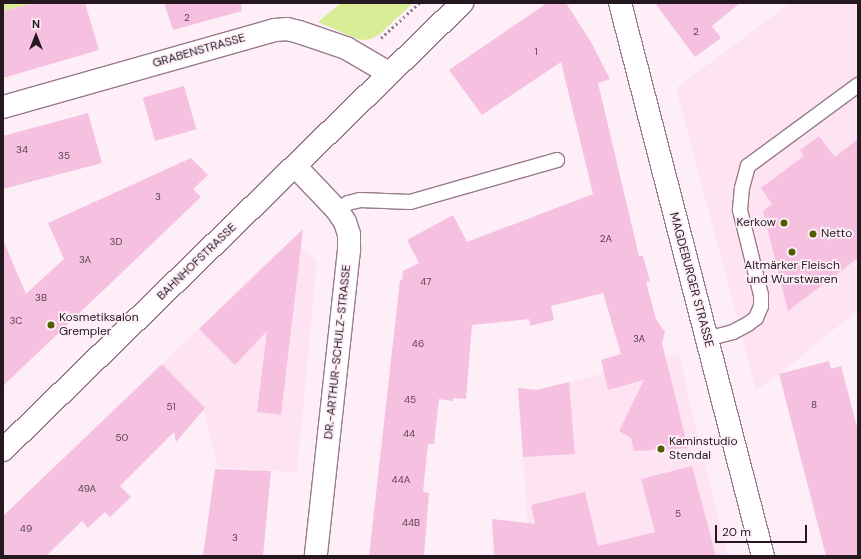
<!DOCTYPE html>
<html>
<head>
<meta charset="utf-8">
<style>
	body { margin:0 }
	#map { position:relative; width:861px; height:559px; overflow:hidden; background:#fdeef7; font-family:"DM Sans",sans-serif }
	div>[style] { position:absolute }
	.built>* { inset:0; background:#fee3f3 }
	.green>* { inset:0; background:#d8ed95 }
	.building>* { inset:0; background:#f6c1e1; transform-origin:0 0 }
	.path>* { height:2.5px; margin-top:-1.25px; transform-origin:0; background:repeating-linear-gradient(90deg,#897b83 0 2px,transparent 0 5px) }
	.roads { filter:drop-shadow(1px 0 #9a7a8d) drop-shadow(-1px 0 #9a7a8d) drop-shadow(0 1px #9a7a8d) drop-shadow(0 -1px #9a7a8d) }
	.lane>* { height:14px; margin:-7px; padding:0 7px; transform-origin:7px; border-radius:7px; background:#fff }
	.street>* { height:22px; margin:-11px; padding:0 11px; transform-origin:11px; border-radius:11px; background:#fff }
	.secondary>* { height:22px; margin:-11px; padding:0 11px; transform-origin:11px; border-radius:11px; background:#fff }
	.dots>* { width:11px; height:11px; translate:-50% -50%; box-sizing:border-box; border:2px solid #fdeef7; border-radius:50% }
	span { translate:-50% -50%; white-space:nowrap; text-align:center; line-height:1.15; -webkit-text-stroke:3.5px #fdeef7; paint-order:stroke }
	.number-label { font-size:10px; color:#594250 }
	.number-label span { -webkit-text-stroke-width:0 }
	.street-label { font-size:12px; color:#251820 }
	.poi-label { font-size:12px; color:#251820 }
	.right { translate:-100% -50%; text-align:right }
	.left { translate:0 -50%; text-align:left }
	.frame { position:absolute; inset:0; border:4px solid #251820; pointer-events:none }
	.north { position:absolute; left:16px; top:16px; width:40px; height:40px; -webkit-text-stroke:3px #fdeef7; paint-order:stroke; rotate:0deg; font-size:11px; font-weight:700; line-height:16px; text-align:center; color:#251820 }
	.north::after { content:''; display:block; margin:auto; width:14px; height:18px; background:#251820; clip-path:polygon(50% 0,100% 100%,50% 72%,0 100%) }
	.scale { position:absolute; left:715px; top:525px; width:92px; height:18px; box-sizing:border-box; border:2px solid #251820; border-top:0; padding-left:5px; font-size:12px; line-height:14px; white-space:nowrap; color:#251820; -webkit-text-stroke:3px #fdeef7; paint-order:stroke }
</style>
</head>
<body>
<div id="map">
	<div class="built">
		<div style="clip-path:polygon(790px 3px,858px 3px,858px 310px,779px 374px,756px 390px,676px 88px)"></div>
		<div style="clip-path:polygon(294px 245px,302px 248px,317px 260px,297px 472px,218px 468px,202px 405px,162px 364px,278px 252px)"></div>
		<div style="clip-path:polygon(680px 354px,690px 404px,728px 556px,530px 556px,518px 388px,537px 390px)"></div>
	</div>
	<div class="green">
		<div style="clip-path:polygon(3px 3px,35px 3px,3px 11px)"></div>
		<div style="clip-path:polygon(341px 3px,413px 3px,380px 34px,371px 39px,365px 40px,357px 39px,318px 22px)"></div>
	</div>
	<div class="building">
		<div style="clip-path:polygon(35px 3px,85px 3px,99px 50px,3px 78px,3px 11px)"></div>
		<div style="clip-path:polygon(164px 3px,241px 3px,242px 11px,173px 30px)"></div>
		<div style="clip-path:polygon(547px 3px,566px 3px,591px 42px,610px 79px,598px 83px,639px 256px,643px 256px,650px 281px,646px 282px,656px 319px,665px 332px,662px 343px,688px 448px,634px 451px,631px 438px,619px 431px,644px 380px,608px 390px,601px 360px,621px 354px,603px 293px,551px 306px,554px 320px,530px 326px,529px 319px,472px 325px,466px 399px,453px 398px,453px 401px,439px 399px,434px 444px,428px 444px,423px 492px,429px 493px,424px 556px,369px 556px,400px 280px,402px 280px,403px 271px,419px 263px,407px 240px,453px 215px,467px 242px,593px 194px,561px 62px,482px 115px,449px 70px)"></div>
		<div style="clip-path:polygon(655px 3px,740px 3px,712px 26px,721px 38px,695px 57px)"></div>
		<div style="left:184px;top:86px;width:45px;height:43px;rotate:74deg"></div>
		<div style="clip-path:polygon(88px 113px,102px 163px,3px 189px,3px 136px)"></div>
		<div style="clip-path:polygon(819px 136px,835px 157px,858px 139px,858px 258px,788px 311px,763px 211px,772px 204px,761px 188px,804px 156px,800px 150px)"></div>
		<div style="clip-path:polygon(191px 158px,208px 175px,193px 189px,201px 197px,3px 386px,3px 240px,26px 294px,64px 259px,48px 223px)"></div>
		<div style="clip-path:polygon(303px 229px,281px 415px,257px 412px,267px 331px,235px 365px,199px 329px)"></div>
		<div style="clip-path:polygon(829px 361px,831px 369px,841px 366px,858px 431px,858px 556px,826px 556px,779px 374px)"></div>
		<div style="clip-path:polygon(162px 364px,205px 408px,176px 442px,174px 432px,120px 486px,131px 497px,110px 517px,105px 512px,88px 528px,82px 521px,46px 556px,3px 556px,3px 516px)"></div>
		<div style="clip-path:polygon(569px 382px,575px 454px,523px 457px,518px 388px,537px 390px)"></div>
		<div style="clip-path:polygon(692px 466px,716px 556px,494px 556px,492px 519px,535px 524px,531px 505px,585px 492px,598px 546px,655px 532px,641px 479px)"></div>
		<div style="clip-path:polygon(215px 469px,271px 471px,263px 556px,203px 556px)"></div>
	</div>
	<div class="path">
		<div style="left:381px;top:38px;width:52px;rotate:-42.6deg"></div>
	</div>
	<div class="roads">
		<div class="lane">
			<div style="left:337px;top:210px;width:13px;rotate:-32deg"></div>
			<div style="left:348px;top:203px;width:12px;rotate:-14deg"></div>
			<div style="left:360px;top:200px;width:50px;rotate:2.3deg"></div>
			<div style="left:410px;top:202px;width:153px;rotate:-15.9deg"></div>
			<div style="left:707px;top:339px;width:27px;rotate:-15deg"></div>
			<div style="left:733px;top:332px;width:17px;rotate:-28deg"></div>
			<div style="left:748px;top:324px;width:10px;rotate:-37deg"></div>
			<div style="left:756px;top:318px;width:13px;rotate:-67deg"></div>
			<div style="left:761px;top:306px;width:11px;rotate:-90deg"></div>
			<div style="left:761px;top:295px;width:88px;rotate:-103.9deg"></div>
			<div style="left:740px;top:210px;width:22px;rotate:-85deg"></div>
			<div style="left:742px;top:188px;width:23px;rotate:-75deg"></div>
			<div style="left:748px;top:166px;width:137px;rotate:-36.4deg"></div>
		</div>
		<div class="street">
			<div style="left:3px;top:107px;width:283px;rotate:-15.8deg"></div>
			<div style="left:275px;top:30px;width:12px;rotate:-5deg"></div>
			<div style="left:287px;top:29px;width:12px;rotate:14deg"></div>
			<div style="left:299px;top:32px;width:50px;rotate:18.8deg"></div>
			<div style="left:346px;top:48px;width:50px;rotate:30.2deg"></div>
			<div style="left:296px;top:167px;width:59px;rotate:46.4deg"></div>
			<div style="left:337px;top:210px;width:14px;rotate:56deg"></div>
			<div style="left:345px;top:222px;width:13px;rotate:72deg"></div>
			<div style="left:349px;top:234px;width:16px;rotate:90deg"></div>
			<div style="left:349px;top:250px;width:308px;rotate:96.2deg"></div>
			<div style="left:3px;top:450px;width:641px;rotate:-44.24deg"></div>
		</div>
		<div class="secondary">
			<div style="left:620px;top:3px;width:571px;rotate:75.5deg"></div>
		</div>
	</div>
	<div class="dots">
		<div style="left:784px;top:223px;background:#4f5d00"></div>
		<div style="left:813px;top:234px;background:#4f5d00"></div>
		<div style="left:792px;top:252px;background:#4f5d00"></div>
		<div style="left:51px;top:325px;background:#4f5d00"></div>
		<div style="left:661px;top:449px;background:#4f5d00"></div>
	</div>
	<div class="number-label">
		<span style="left:187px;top:18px">2</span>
		<span style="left:696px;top:32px">2</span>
		<span style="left:536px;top:52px">1</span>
		<span style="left:22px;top:150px">34</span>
		<span style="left:64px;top:156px">35</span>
		<span style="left:158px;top:197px">3</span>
		<span style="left:606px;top:239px">2A</span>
		<span style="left:116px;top:242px">3D</span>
		<span style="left:85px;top:260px">3A</span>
		<span style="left:426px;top:282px">47</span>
		<span style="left:41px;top:298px">3B</span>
		<span style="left:16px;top:321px">3C</span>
		<span style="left:639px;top:339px">3A</span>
		<span style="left:418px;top:344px">46</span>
		<span style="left:410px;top:400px">45</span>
		<span style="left:814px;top:405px">8</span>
		<span style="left:171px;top:407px">51</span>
		<span style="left:409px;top:434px">44</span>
		<span style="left:122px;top:438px">50</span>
		<span style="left:401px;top:480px">44A</span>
		<span style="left:87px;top:489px">49A</span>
		<span style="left:678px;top:514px">5</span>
		<span style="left:411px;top:523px">44B</span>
		<span style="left:26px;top:529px">49</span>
		<span style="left:235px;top:538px">3</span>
	</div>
	<div class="street-label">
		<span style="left:199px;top:51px;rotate:-16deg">GRABENSTRASSE</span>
		<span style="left:197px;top:262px;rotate:-44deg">BAHNHOFSTRASSE</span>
		<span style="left:691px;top:280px;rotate:75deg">MAGDEBURGER STRASSE</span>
		<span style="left:338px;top:352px;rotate:-84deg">DR.-ARTHUR-SCHULZ-STRASSE</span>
	</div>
	<div class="poi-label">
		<span class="right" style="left:776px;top:223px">Kerkow</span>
		<span class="left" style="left:821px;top:234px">Netto</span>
		<span style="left:792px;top:273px">Altmärker Fleisch<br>und Wurstwaren</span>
		<span class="left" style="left:59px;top:325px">Kosmetiksalon<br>Grempler</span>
		<span class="left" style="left:669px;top:449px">Kaminstudio<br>Stendal</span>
	</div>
	<div class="frame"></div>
	<div class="north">N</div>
	<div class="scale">20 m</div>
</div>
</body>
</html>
